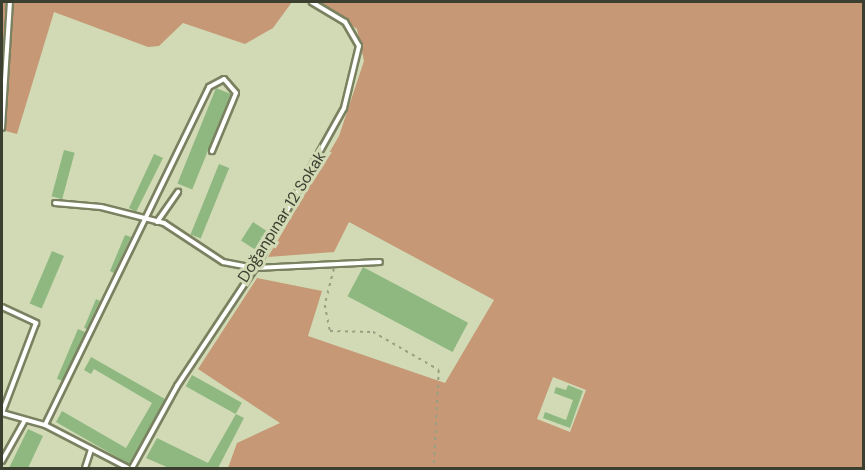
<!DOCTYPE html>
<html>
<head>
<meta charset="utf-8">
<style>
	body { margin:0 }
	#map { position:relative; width:865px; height:470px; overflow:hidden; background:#d1dab5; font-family:"DM Sans",sans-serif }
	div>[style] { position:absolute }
	.green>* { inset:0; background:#c69876 }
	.building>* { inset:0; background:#8eb880; transform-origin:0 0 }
	.path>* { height:1.5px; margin-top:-0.75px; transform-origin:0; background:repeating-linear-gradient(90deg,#989f82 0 3px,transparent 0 7.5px) }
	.roads { filter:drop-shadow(2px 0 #7a8160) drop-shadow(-2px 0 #7a8160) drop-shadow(0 2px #7a8160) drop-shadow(0 -2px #7a8160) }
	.service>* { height:4px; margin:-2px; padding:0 2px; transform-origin:2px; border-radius:2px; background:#fff }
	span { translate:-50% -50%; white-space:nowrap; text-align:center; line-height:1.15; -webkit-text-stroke:6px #d1dab5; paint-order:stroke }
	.street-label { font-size:16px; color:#3b3f30 }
	.frame { position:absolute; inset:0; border:3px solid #3b3f30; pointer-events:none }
</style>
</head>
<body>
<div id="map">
	<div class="green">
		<div style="clip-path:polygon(2px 2px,292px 2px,273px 28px,245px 44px,183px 23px,159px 46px,148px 47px,54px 12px,17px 134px,2px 130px)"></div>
		<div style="clip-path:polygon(evenodd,319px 2px,863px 2px,863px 468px,228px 468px,237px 443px,280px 423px,198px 369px,257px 278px,322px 291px,308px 336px,445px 383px,494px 300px,349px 222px,334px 252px,268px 257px,339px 136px,364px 61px,357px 29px,319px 2px,553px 377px,586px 390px,570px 432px,537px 419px,553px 377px)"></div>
	</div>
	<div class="building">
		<div style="left:216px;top:88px;width:16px;height:103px;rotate:22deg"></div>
		<div style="left:64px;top:150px;width:11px;height:48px;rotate:15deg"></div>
		<div style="clip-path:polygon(154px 154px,163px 158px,136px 212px,129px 208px)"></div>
		<div style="left:219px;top:164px;width:11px;height:76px;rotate:22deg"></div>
		<div style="left:253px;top:222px;width:17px;height:22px;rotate:33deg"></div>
		<div style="clip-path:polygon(125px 235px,131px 237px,114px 273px,110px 271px)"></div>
		<div style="left:52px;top:251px;width:13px;height:57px;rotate:23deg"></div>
		<div style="left:363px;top:267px;width:119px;height:33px;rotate:28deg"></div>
		<div style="clip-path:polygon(96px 299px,100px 301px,87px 329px,84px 328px)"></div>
		<div style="left:78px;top:329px;width:8px;height:54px;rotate:23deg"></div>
		<div style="clip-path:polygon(91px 357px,165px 399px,129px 464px,56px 422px,62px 411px,126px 448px,152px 403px,94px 369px,91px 374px,84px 370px)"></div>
		<div style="left:192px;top:375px;width:57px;height:13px;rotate:29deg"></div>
		<div style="clip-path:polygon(568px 385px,583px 391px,570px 428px,543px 418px,545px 412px,566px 420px,573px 400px,554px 393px,556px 387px,566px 390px)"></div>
		<div style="clip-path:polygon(236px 414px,244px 418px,218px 468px,169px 468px,146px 458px,157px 438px,208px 463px)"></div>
		<div style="clip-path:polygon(28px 429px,43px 436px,28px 468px,9px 468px)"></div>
	</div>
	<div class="path">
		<div style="left:334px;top:269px;width:37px;rotate:104deg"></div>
		<div style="left:325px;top:305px;width:26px;rotate:79deg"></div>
		<div style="left:330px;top:331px;width:43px;rotate:1.3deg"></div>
		<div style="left:373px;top:332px;width:76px;rotate:29.9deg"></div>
		<div style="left:439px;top:370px;width:98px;rotate:92.9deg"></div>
	</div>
	<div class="roads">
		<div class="service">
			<div style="left:2px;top:128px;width:126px;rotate:-86.4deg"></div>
			<div style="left:55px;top:203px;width:46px;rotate:5deg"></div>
			<div style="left:101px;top:207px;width:65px;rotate:14.3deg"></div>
			<div style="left:164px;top:223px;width:71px;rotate:33.5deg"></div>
			<div style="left:223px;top:262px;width:33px;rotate:11deg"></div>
			<div style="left:255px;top:268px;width:125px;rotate:-2.7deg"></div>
			<div style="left:157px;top:222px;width:37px;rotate:-55deg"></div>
			<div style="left:2px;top:307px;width:38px;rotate:25deg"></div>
			<div style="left:36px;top:323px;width:96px;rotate:110.7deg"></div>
			<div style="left:2px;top:413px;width:45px;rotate:15.6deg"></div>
			<div style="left:45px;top:425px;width:93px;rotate:27.4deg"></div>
			<div style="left:45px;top:425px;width:376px;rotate:-64.1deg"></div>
			<div style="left:209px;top:87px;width:17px;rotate:-28deg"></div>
			<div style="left:224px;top:79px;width:18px;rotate:49deg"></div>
			<div style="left:236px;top:93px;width:63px;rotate:112.5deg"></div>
			<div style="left:2px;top:461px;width:47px;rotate:-60.7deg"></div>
			<div style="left:85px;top:468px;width:20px;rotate:-72deg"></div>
			<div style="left:132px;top:468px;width:94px;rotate:-61.2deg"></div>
			<div style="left:177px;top:386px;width:141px;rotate:-56.5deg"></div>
			<div style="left:255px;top:268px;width:183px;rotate:-60.9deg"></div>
			<div style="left:344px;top:108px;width:64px;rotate:-76.4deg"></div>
			<div style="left:359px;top:46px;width:28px;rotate:-120deg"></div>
			<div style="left:345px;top:22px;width:39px;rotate:-149deg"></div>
		</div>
	</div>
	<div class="street-label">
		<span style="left:282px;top:217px;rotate:-58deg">Doğanpınar 12 Sokak</span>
	</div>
	<div class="frame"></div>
</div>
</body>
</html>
